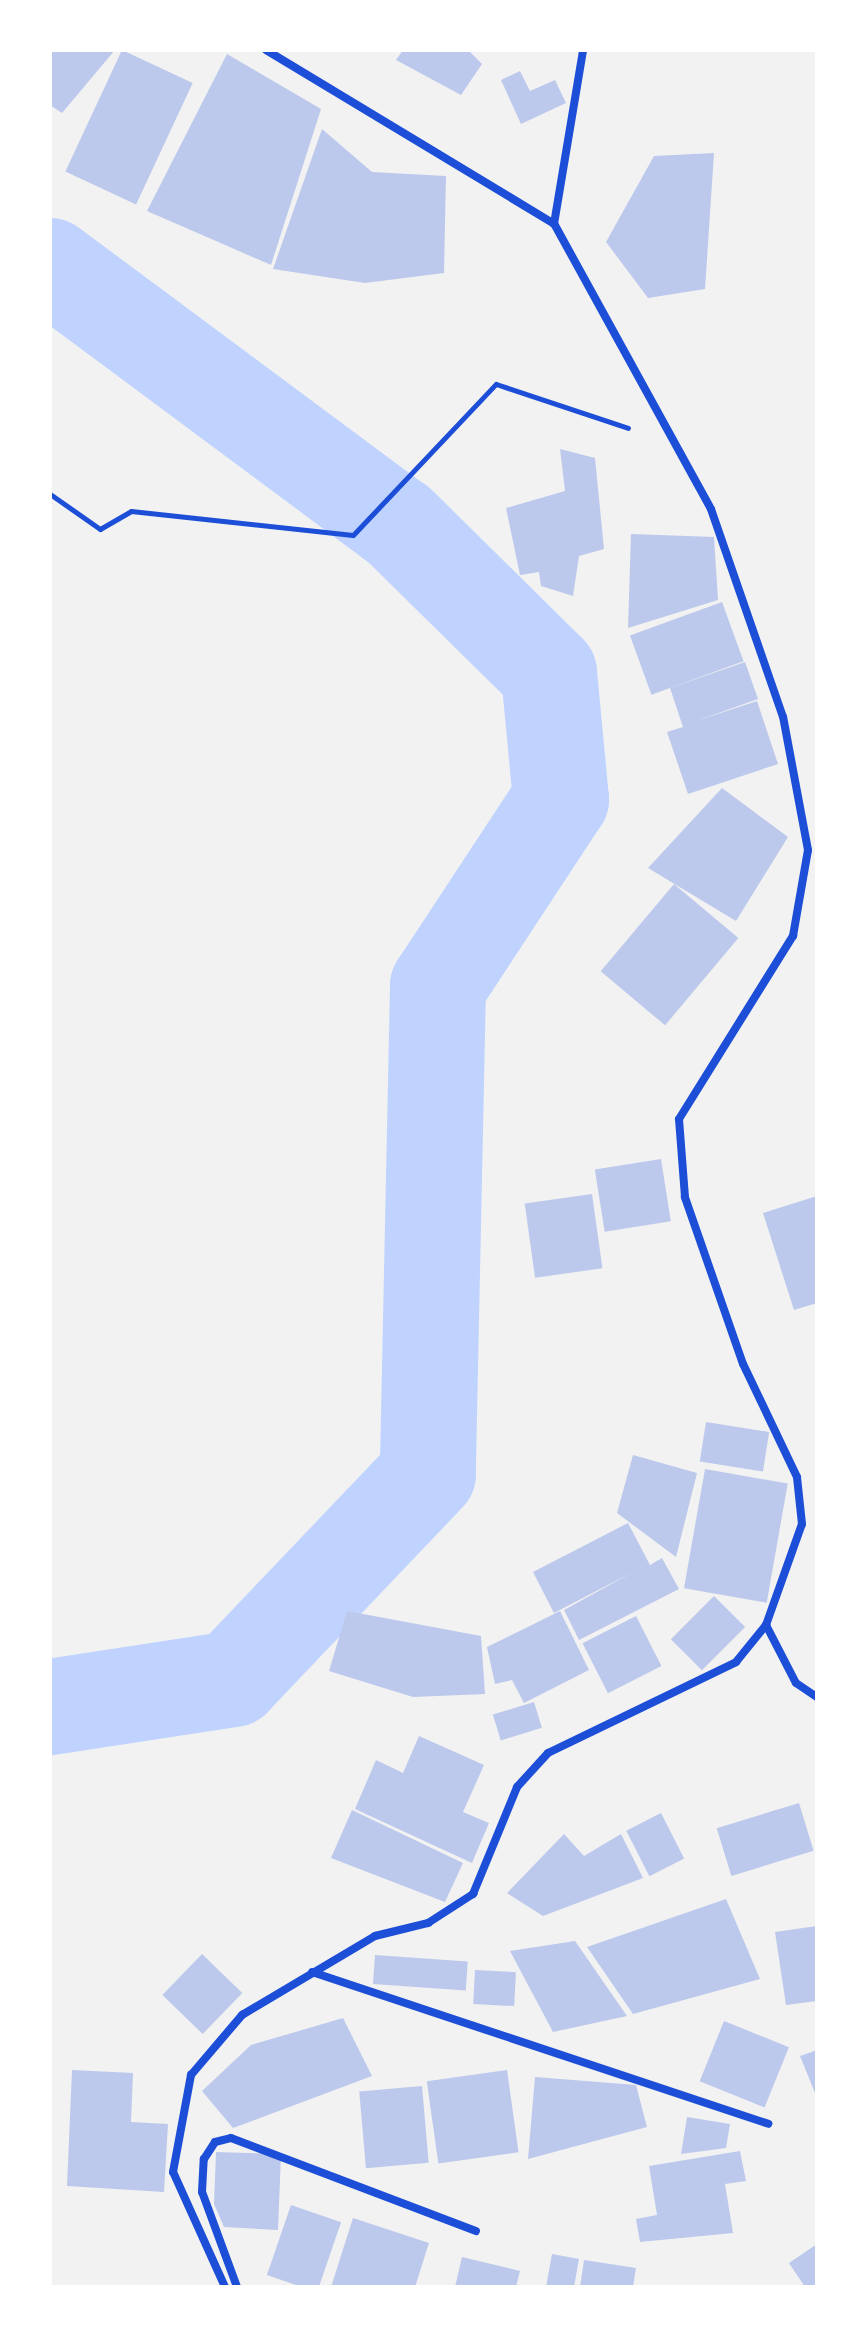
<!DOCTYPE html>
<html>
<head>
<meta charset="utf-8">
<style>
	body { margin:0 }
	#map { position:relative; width:867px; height:2337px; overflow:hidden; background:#f2f2f2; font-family:"IBM Plex Serif",serif }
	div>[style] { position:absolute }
	.river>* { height:96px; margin:-48px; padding:0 48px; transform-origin:48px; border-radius:48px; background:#bfd3fe }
	.building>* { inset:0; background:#bdc9ec; transform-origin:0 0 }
	.path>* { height:5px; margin:-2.5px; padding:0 2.5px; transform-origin:2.5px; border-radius:2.5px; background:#1d4ed8 }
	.minor>* { height:8px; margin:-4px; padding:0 4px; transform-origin:4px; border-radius:4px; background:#1d4ed8 }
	span { translate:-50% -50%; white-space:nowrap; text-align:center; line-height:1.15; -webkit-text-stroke:6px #fff; paint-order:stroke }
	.frame { position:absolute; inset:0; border:52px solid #fff; pointer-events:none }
</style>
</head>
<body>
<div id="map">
	<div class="river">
		<div style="left:50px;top:266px;width:433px;rotate:36.6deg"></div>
		<div style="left:398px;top:524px;width:212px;rotate:44.6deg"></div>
		<div style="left:549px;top:673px;width:127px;rotate:84.6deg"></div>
		<div style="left:561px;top:799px;width:224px;rotate:123.3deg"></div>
		<div style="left:438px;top:986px;width:488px;rotate:91.2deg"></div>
		<div style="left:428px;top:1474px;width:283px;rotate:133.6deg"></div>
		<div style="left:233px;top:1679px;width:185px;rotate:171.3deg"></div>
	</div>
	<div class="building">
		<div style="clip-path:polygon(50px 50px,115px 50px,62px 113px,50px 105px)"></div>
		<div style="left:122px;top:50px;width:78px;height:134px;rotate:25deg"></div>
		<div style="clip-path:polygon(403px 50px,468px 50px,482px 64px,461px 95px,396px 60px)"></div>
		<div style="clip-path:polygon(227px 54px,321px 109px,271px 265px,147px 211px)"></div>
		<div style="clip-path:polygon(520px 71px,530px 91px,555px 80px,566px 103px,521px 124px,501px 80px)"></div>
		<div style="clip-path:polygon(322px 129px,372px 172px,446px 176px,444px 273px,365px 283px,273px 269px)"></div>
		<div style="clip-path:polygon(714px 153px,705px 289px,648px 298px,606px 242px,654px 156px)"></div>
		<div style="clip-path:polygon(560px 449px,595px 458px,604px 549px,579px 556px,573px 596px,541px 586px,539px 572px,520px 575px,506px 508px,565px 491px)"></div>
		<div style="clip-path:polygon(631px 534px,714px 537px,718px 600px,628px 628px)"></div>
		<div style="left:722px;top:602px;width:63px;height:98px;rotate:70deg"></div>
		<div style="clip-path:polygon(745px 662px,758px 699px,696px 721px,757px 701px,778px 764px,688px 794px,667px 732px,683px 727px,670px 688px)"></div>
		<div style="clip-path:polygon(722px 788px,788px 837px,736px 921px,648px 868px)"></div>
		<div style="left:674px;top:884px;width:84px;height:114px;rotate:40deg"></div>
		<div style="left:661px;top:1159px;width:63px;height:67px;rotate:81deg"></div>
		<div style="left:592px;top:1194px;width:75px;height:68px;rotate:82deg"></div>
		<div style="clip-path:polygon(817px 1196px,817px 1303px,794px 1310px,763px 1213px)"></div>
		<div style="left:706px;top:1422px;width:64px;height:40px;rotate:9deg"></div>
		<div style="clip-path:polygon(633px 1455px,697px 1473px,676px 1557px,617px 1513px)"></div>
		<div style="left:705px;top:1469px;width:84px;height:121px;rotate:10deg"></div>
		<div style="clip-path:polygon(628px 1523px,650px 1565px,662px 1558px,679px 1589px,579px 1640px,564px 1610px,633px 1572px,554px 1613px,533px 1572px)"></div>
		<div style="left:714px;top:1596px;width:44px;height:61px;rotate:45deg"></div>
		<div style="clip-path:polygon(347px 1611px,481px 1636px,485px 1694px,413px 1697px,329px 1671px)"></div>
		<div style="clip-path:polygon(560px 1611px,589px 1670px,524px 1703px,512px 1680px,495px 1684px,487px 1647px)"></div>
		<div style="left:636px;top:1616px;width:56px;height:60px;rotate:63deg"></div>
		<div style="left:534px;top:1702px;width:27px;height:43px;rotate:73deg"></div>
		<div style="clip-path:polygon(419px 1736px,484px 1765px,463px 1812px,489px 1823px,472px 1863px,355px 1809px,376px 1760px,403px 1773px)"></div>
		<div style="left:799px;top:1803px;width:50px;height:86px;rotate:73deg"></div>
		<div style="clip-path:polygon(352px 1810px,463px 1863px,445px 1902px,331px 1858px)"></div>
		<div style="left:661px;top:1813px;width:51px;height:39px;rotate:63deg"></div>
		<div style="clip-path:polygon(564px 1834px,584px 1856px,621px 1834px,643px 1878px,543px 1916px,507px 1893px)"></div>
		<div style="clip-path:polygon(726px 1899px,760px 1979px,633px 2014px,587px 1947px)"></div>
		<div style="clip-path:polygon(817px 1926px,817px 2001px,786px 2005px,775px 1932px)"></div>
		<div style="clip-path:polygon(575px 1941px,627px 2016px,553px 2032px,510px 1951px)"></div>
		<div style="left:202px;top:1954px;width:56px;height:57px;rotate:44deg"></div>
		<div style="left:375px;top:1955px;width:93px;height:29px;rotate:4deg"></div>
		<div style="left:475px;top:1970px;width:41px;height:34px;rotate:3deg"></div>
		<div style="clip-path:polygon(343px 2018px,372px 2076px,233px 2128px,202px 2091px,251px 2045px)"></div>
		<div style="left:724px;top:2021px;width:70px;height:65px;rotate:22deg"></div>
		<div style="clip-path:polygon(817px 2050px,817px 2098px,800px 2056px)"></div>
		<div style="clip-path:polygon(72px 2070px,133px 2073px,131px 2122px,168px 2124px,164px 2192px,67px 2186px)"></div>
		<div style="left:507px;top:2070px;width:83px;height:81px;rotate:82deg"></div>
		<div style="clip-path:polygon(535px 2077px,636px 2085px,647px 2127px,528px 2159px)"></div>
		<div style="left:422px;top:2086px;width:77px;height:63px;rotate:85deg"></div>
		<div style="clip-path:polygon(687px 2117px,730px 2124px,726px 2148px,681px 2154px)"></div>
		<div style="clip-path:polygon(740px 2151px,746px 2181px,725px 2184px,733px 2233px,640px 2242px,636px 2219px,657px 2215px,649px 2166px)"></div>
		<div style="clip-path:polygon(216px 2152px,281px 2154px,278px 2230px,224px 2227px,214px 2204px)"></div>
		<div style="left:291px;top:2205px;width:53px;height:74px;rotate:19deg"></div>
		<div style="clip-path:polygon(353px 2218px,429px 2243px,415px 2287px,331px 2287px)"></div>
		<div style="clip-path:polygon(817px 2244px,817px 2287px,805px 2287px,789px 2263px)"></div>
		<div style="clip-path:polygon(552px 2254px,579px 2259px,574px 2287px,546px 2287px)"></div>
		<div style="clip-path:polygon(462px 2257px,520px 2271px,516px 2287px,455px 2287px)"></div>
		<div style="clip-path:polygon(584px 2260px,636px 2268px,633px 2287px,580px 2287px)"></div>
	</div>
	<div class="path">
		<div style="left:50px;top:494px;width:61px;rotate:35deg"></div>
		<div style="left:100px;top:529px;width:36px;rotate:-30deg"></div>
		<div style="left:131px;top:511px;width:223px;rotate:6.2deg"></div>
		<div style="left:353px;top:535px;width:208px;rotate:-46.6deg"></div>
		<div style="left:496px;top:384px;width:139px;rotate:18.4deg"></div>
	</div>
	<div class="minor">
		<div style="left:266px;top:50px;width:336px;rotate:31.1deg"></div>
		<div style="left:554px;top:224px;width:176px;rotate:-80.5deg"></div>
		<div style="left:766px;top:1625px;width:65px;rotate:62.7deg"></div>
		<div style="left:796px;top:1683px;width:25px;rotate:34deg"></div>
		<div style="left:312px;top:1972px;width:481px;rotate:18.4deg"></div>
		<div style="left:225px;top:2287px;width:126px;rotate:-114.3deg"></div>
		<div style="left:173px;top:2172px;width:99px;rotate:-79.5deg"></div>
		<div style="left:191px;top:2075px;width:79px;rotate:-49.6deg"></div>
		<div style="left:242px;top:2015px;width:155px;rotate:-30.7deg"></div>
		<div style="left:375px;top:1936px;width:55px;rotate:-13.8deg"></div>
		<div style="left:428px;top:1923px;width:54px;rotate:-32.8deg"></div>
		<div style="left:473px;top:1894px;width:116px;rotate:-67.6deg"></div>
		<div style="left:517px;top:1787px;width:46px;rotate:-47.6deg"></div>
		<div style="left:548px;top:1753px;width:209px;rotate:-25.8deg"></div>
		<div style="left:736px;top:1662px;width:48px;rotate:-51deg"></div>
		<div style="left:766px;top:1625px;width:107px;rotate:-70.4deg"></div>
		<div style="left:802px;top:1524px;width:47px;rotate:-96.1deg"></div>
		<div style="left:797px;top:1477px;width:125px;rotate:-115.5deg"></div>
		<div style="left:743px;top:1364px;width:177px;rotate:-109.2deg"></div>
		<div style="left:685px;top:1197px;width:78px;rotate:-94.4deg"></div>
		<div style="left:679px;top:1119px;width:216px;rotate:-58.1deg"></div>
		<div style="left:793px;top:936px;width:87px;rotate:-80.1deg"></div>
		<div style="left:808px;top:850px;width:135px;rotate:-100.6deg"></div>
		<div style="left:783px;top:717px;width:220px;rotate:-109.1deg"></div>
		<div style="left:711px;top:509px;width:325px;rotate:-118.8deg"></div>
		<div style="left:237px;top:2287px;width:101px;rotate:-110.2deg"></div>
		<div style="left:202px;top:2192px;width:33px;rotate:-87deg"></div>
		<div style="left:204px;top:2159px;width:20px;rotate:-57deg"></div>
		<div style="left:215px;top:2142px;width:16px;rotate:-14deg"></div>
		<div style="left:231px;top:2138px;width:262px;rotate:20.8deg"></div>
	</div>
	<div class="frame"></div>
</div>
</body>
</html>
